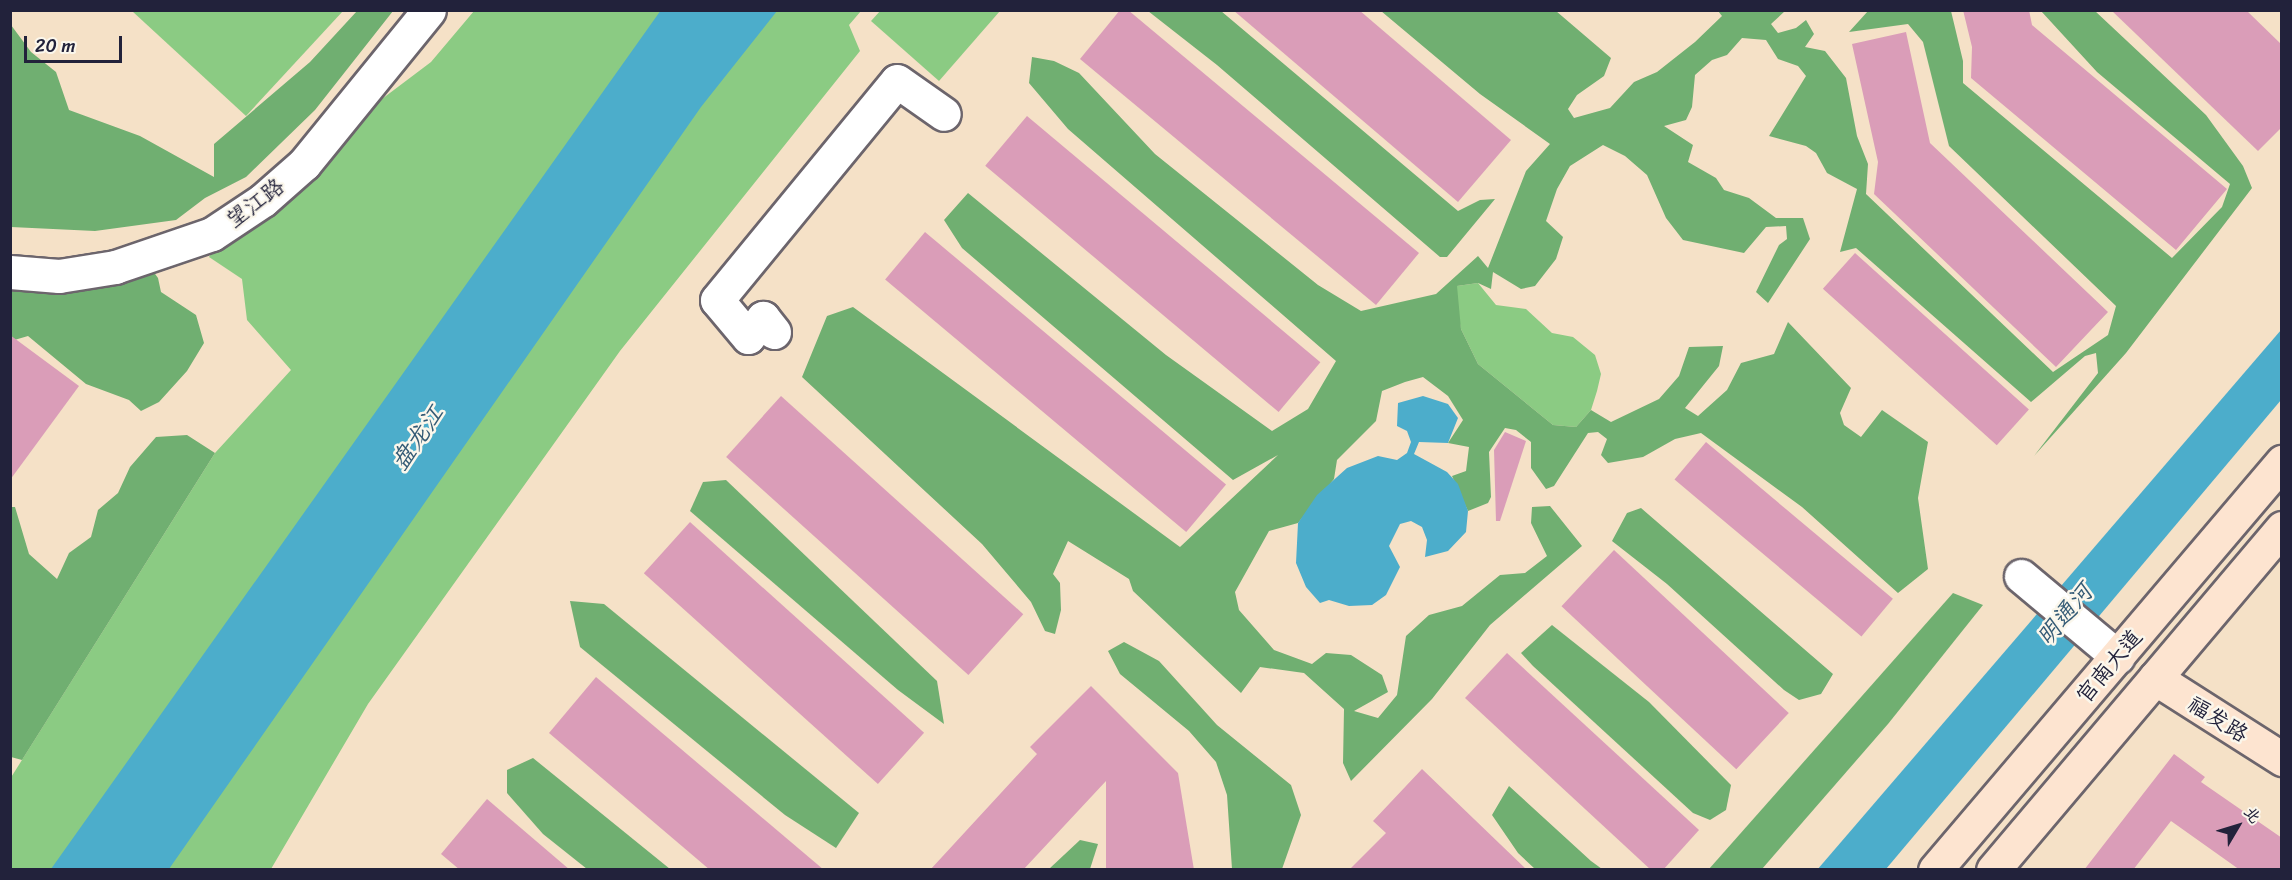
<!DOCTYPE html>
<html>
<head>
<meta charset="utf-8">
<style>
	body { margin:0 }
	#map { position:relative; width:2292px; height:880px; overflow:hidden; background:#f5e1c7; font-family:Sriracha,"LXGW WenKai TC",sans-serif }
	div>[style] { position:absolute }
	.green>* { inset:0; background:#8bcb83 }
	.forest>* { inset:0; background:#70af71 }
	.water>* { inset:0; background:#4cadcb }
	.building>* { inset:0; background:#da9db8; transform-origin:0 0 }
	.roads { filter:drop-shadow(2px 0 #6c656c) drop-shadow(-2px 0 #6c656c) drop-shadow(0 2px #6c656c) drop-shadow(0 -2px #6c656c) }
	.street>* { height:33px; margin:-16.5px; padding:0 16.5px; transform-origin:16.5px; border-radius:16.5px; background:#fff }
	.secondary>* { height:33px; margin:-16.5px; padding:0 16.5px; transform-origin:16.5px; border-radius:16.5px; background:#fde4d0 }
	span { translate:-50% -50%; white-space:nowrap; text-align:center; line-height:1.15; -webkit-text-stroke:5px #fbf7ec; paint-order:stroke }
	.street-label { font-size:22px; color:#22223b }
	.water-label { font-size:24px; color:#335a75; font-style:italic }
	.frame { position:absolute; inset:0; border:12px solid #22223b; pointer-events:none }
	.north { position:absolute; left:2208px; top:796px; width:60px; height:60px; -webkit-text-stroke:4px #fbf7ec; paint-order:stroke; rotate:52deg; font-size:16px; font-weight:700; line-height:24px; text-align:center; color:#22223b }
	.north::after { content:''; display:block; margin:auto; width:21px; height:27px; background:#22223b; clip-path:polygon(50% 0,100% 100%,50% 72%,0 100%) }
	.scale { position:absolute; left:24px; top:36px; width:98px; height:27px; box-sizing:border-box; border:3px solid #22223b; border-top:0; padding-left:8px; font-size:18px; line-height:21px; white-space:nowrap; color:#22223b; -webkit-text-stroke:4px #fbf7ec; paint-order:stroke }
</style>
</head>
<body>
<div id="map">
	<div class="green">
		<div style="clip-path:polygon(881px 10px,1000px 10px,1000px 11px,939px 81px,871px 21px)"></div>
		<div style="clip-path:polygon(132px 11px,343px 11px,246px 116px)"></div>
		<div style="clip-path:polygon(474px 11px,861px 11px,849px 25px,860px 51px,620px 351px,368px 704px,271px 869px,11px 869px,10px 779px,215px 453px,291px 370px,247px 320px,242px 279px,209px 257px,248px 200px,431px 62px)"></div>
		<div style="clip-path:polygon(1478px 283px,1496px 305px,1526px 309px,1552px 333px,1573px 337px,1595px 355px,1601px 374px,1597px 391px,1591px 410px,1576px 427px,1553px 425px,1478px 364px,1461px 329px,1456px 303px,1457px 286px)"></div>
	</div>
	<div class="forest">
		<div style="clip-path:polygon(357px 11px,393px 11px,315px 110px,246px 177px,205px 198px,176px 220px,95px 231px,11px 227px,11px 25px,31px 52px,56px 72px,69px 110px,140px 136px,214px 177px,214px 144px,310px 62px)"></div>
		<div style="clip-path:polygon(1148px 11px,1221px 11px,1458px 211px,1480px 200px,1495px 199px,1447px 257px,1440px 257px,1217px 65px)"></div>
		<div style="clip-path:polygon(1381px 11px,1556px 11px,1611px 58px,1604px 76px,1577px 95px,1568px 109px,1574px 118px,1610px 108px,1634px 82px,1657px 72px,1695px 42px,1722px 16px,1718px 11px,1785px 11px,1771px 24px,1778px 33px,1796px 28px,1806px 20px,1814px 34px,1805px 47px,1825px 51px,1846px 78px,1857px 136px,1868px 164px,1866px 194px,2053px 372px,2108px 335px,2116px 306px,1949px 146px,1923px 42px,1908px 24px,1849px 32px,1868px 11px,1951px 11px,1963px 61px,1963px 83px,2172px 258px,2222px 207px,2230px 184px,2097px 72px,2041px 11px,2095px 11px,2206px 115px,2243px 166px,2252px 188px,2126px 353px,2034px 456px,2098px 373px,2096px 353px,2085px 356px,2031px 402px,1856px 248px,1840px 252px,1857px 189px,1827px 173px,1816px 153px,1806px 146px,1769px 136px,1806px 76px,1798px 66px,1778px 59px,1766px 40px,1742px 38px,1727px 55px,1712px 60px,1695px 75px,1692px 107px,1686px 120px,1664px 126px,1693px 145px,1688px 162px,1716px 178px,1724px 190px,1749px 198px,1776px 218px,1803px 218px,1810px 239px,1768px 303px,1756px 292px,1779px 245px,1787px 239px,1786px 226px,1766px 227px,1744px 253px,1683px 240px,1666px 218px,1647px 175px,1625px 156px,1603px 145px,1570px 166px,1557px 189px,1546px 221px,1563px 237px,1556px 259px,1535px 286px,1521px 289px,1493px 272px,1491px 289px,1478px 283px,1457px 286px,1461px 329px,1478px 364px,1553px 425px,1576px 427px,1591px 410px,1611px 422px,1659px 399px,1679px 376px,1689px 347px,1723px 346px,1719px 366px,1685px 408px,1698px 416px,1727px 390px,1741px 363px,1774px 354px,1788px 322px,1851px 388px,1840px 413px,1844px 425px,1861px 437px,1882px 410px,1928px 442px,1918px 498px,1928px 569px,1898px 593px,1802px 507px,1701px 433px,1675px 439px,1643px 457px,1608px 463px,1601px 455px,1607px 439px,1598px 432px,1588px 433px,1554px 486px,1546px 489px,1531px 468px,1531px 442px,1516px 430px,1505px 428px,1489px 452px,1491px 497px,1488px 503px,1468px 511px,1452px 476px,1466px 471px,1469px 447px,1448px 443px,1463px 420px,1448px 396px,1423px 377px,1405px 382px,1382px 391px,1376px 421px,1337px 460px,1334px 479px,1298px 523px,1269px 531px,1235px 592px,1239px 610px,1274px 650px,1312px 664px,1326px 653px,1351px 655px,1382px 675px,1388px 692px,1354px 711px,1378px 718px,1397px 695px,1406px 636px,1429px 615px,1462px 606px,1500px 575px,1525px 573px,1547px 556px,1531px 523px,1532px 507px,1550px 506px,1582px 546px,1490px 625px,1432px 699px,1351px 781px,1343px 763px,1344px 709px,1304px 673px,1260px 667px,1241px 693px,1133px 591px,1129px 579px,1068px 541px,1053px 574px,1060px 583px,1061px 610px,1055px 634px,1045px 631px,1031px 602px,982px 544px,802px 377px,827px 316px,853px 307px,1180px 547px,1278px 455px,1233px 480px,962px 248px,944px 220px,968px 193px,1166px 355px,1272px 431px,1308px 409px,1336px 361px,1068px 129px,1029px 83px,1032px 57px,1054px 61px,1079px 73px,1155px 154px,1318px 285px,1361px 311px,1436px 294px,1478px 256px,1488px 268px,1526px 171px,1550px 144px,1480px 94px)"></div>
		<div style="clip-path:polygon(137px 249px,158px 278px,161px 292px,196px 315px,204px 343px,187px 371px,159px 402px,141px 411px,129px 400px,86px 384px,28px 336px,11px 341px,11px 285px)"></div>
		<div style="clip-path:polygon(187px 435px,215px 453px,22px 760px,11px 757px,11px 507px,15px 507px,29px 554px,57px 579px,69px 553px,91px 537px,98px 510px,118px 493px,130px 467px,156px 437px)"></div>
		<div style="clip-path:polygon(726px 480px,937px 681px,944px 724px,898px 690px,690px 511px,703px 482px)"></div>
		<div style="clip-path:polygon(1641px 508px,1833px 674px,1821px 694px,1799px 700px,1784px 690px,1667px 584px,1612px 541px,1627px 513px)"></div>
		<div style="clip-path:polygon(1953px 593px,1983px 605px,1888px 724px,1762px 869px,1709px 869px)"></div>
		<div style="clip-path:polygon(570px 601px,604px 604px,859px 813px,836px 848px,785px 815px,580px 647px)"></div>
		<div style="clip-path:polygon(1552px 625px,1649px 702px,1731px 785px,1726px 810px,1710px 820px,1693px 813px,1533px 666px,1521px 653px)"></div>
		<div style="clip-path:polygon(1124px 642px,1159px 661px,1217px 725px,1291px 785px,1301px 815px,1282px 869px,1232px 869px,1227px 795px,1216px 762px,1189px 731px,1120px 674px,1108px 651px)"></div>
		<div style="clip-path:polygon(533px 758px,670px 869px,587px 869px,543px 834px,507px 793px,507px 770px)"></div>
		<div style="clip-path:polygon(1509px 786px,1591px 861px,1602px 869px,1535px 869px,1518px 853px,1492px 815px)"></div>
		<div style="clip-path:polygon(1080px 840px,1098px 844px,1090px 869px,1049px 869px)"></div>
	</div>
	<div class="water">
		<div style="clip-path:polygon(661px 10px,777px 11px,701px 107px,169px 869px,51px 869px)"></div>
		<div style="clip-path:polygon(2281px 330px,2281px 400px,1886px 869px,1817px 870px)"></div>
		<div style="clip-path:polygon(1423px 396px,1448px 404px,1458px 418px,1448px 443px,1419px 442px,1414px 454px,1447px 472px,1458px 484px,1468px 511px,1466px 532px,1448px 551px,1425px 557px,1427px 540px,1422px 527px,1411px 521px,1400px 524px,1389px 546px,1400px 567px,1386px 595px,1372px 605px,1349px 606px,1329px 600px,1320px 603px,1306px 587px,1296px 563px,1298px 523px,1317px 495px,1347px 468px,1378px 456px,1397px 460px,1407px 453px,1411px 442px,1407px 431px,1397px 426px,1398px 403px)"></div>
	</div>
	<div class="building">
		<div style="clip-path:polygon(1120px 10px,1128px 10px,1419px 253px,1376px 305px,1080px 59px)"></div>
		<div style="clip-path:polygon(1233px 10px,1359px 10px,1511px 140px,1458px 202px)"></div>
		<div style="clip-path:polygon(1963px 10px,2029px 10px,2032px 25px,2227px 189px,2176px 250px,1971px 78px,1972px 47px)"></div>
		<div style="clip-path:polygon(2111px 10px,2246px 10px,2282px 45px,2282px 127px,2258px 151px)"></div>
		<div style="clip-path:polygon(1906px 32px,1930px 143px,2108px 312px,2056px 367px,1874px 194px,1878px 162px,1852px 44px)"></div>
		<div style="left:1027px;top:116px;width:383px;height:65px;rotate:40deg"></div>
		<div style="left:925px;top:232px;width:393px;height:62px;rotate:40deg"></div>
		<div style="left:1855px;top:253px;width:234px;height:48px;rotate:42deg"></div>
		<div style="clip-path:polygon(10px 335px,79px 386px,10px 480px)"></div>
		<div style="left:781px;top:396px;width:326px;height:82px;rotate:42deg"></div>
		<div style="clip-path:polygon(1505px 432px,1526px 441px,1500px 521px,1496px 521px,1494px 450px)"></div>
		<div style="left:1706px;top:442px;width:244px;height:49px;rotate:40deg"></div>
		<div style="left:690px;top:522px;width:315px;height:69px;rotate:42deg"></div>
		<div style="left:1614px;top:550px;width:239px;height:77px;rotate:43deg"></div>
		<div style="clip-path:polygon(1507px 653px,1699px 830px,1663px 870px,1651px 870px,1465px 698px)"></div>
		<div style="clip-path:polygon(596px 677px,824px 870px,710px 870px,549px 733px)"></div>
		<div style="clip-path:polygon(1091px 686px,1178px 773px,1194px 870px,1106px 870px,1106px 781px,1023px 870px,930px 870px,1037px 754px,1030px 747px)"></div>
		<div style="clip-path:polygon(2174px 754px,2205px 777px,2201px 782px,2282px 838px,2282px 870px,2240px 870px,2171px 821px,2133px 870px,2084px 870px)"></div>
		<div style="clip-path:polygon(1422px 769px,1527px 870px,1349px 870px,1386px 833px,1373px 821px)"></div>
		<div style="clip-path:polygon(487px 799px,570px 870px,460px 870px,441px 854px)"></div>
	</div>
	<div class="roads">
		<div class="street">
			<div style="left:10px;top:272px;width:49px;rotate:4.7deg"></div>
			<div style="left:59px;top:276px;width:57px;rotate:-9.1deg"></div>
			<div style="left:115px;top:267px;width:102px;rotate:-18.8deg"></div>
			<div style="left:212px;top:234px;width:61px;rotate:-33.7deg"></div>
			<div style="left:263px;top:200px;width:55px;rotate:-41.3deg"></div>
			<div style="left:304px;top:164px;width:198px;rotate:-50.9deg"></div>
			<div style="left:774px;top:332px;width:18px;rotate:-128deg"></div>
			<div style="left:763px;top:318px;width:24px;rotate:128deg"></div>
			<div style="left:748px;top:337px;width:48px;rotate:-130deg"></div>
			<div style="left:717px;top:300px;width:283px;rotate:-50.6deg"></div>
			<div style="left:897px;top:81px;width:57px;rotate:35.1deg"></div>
			<div style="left:2021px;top:576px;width:126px;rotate:39.9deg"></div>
		</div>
		<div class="secondary">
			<div style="left:2155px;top:678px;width:151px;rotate:32.5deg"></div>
			<div style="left:1935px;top:870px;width:536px;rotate:-49.62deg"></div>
			<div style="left:1993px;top:870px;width:448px;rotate:-49.8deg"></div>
		</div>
	</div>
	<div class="street-label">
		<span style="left:255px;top:203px;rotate:-37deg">望江路</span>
		<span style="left:2109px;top:666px;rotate:-50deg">官南大道</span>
		<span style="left:2218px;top:719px;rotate:32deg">福发路</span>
	</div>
	<div class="water-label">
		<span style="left:418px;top:438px;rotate:-55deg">盘龙江</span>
		<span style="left:2065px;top:615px;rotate:-50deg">明通河</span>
	</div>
	<div class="frame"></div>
	<div class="north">北</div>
	<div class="scale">20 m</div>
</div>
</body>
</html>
